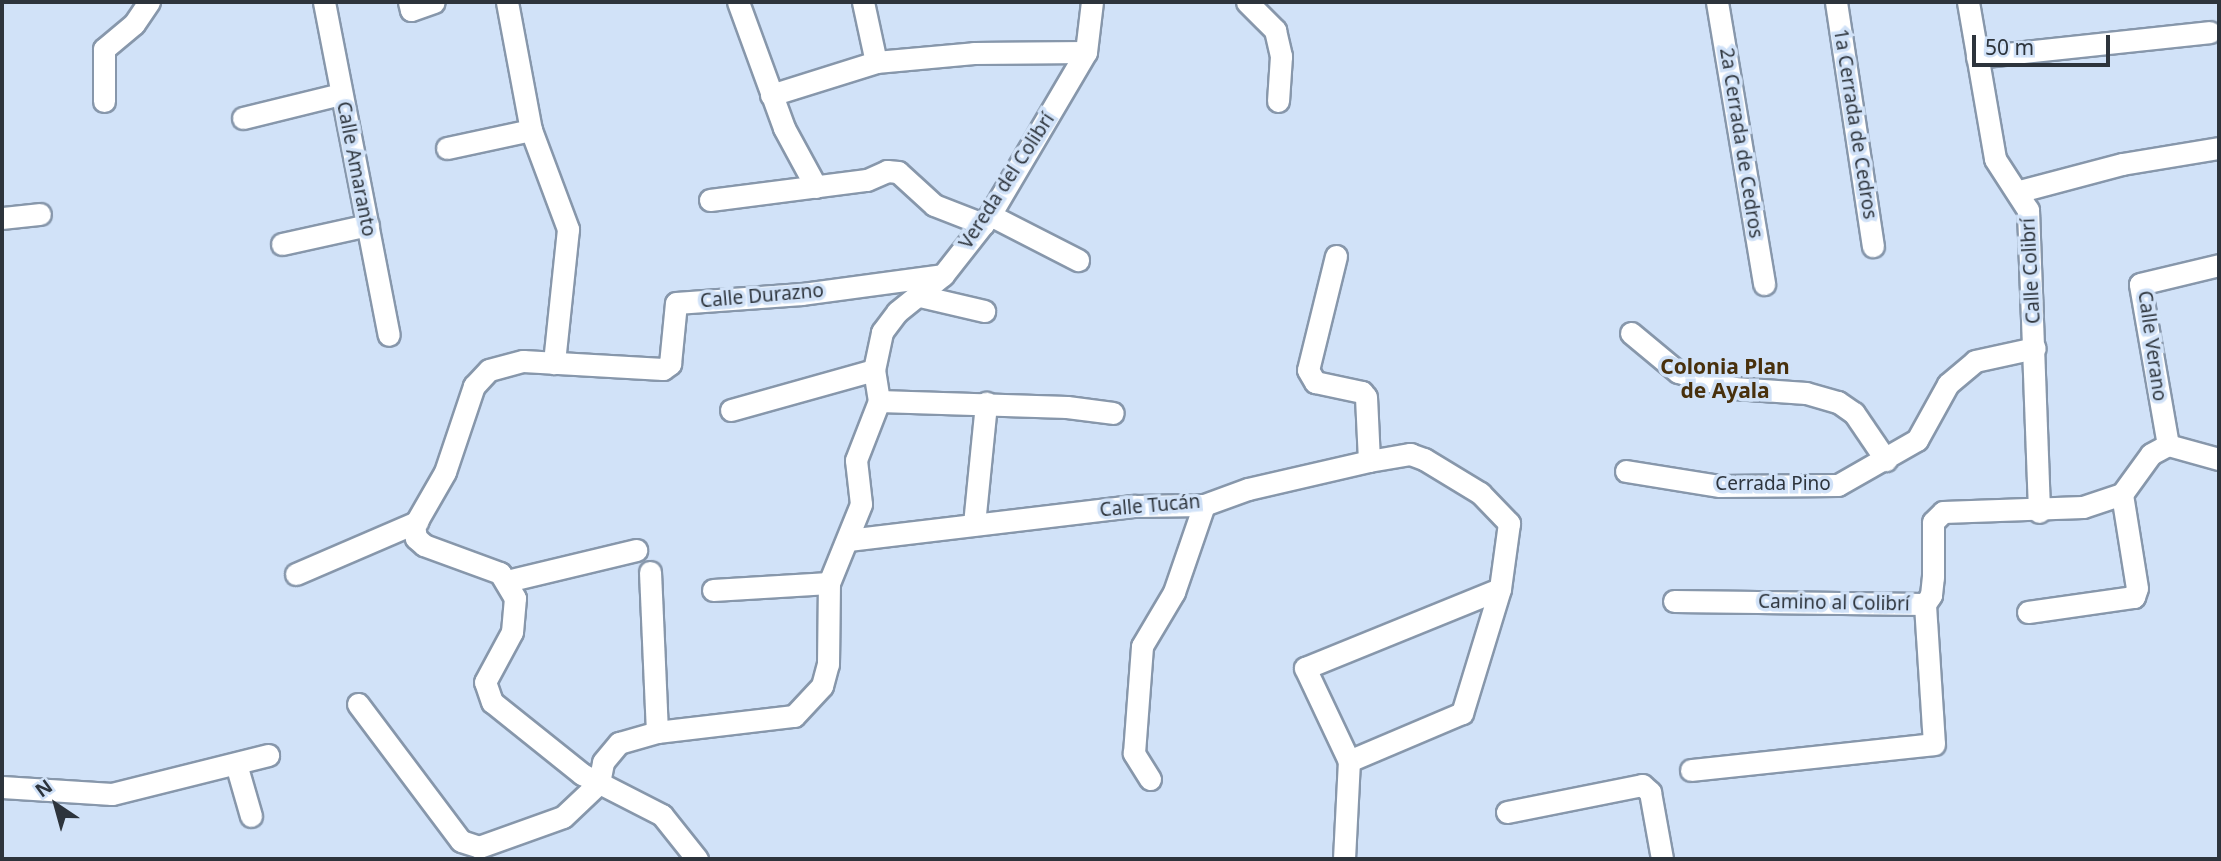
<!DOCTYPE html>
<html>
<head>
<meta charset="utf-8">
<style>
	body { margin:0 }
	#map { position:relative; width:2221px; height:861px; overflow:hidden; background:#d1e2f8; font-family:"Noto Sans",sans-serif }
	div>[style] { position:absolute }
	.roads { filter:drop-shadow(2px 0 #8797ab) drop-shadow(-2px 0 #8797ab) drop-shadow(0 2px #8797ab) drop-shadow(0 -2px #8797ab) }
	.minor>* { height:21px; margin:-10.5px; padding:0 10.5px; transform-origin:10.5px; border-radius:10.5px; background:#fff }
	span { translate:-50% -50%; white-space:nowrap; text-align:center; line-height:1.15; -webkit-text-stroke:7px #d1e2f8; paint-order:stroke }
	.street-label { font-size:19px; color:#2d343c }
	.neighbourhood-label { font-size:21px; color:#48300c; font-weight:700 }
	.frame { position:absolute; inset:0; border:4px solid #2d343c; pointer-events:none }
	.north { position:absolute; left:21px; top:770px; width:70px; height:70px; -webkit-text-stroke:5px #d1e2f8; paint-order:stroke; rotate:324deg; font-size:19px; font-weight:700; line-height:28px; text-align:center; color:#2d343c }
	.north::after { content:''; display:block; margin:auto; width:24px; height:32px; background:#2d343c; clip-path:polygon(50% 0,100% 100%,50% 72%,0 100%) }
	.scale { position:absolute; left:1972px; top:35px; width:138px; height:32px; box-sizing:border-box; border:4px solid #2d343c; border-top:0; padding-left:9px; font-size:21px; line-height:24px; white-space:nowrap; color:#2d343c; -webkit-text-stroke:5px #d1e2f8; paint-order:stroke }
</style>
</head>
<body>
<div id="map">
	<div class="roads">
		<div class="minor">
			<div style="left:324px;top:2px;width:339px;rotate:79deg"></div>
			<div style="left:409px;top:2px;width:8px;rotate:76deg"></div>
			<div style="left:411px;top:10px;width:24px;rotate:-19deg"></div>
			<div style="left:507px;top:2px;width:130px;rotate:79.4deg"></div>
			<div style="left:531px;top:130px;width:106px;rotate:69.5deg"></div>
			<div style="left:568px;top:229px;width:135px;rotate:96deg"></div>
			<div style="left:738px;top:2px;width:134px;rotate:69.9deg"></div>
			<div style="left:784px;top:128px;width:67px;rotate:61.5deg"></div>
			<div style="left:863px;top:2px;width:61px;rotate:77.8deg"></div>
			<div style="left:1247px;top:2px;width:40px;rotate:45deg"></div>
			<div style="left:1275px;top:30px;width:27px;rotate:77deg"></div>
			<div style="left:1281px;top:56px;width:45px;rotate:93.8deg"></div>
			<div style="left:1717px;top:2px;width:286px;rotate:80.5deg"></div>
			<div style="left:1836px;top:2px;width:247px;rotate:81.4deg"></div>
			<div style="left:1968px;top:2px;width:159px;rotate:80.2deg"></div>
			<div style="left:1995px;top:159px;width:61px;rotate:57.1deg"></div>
			<div style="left:2028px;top:210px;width:302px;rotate:87.9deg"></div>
			<div style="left:1977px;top:57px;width:234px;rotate:-6.1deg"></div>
			<div style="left:771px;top:95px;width:110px;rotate:-17.4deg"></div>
			<div style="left:876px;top:62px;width:98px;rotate:-5.2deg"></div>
			<div style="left:974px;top:53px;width:112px;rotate:-0.5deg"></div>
			<div style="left:104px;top:101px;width:52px;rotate:-90deg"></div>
			<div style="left:104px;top:49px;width:39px;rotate:-40deg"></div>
			<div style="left:134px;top:24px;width:27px;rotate:-56deg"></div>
			<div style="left:243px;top:118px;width:101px;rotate:-13.8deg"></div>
			<div style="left:447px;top:148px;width:86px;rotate:-12.1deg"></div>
			<div style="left:2020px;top:191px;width:106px;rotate:-14.8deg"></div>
			<div style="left:2122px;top:164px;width:98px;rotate:-9.4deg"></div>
			<div style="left:710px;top:200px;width:158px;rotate:-7.3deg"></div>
			<div style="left:867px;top:180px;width:22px;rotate:-24deg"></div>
			<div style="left:887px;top:171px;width:11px;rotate:5deg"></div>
			<div style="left:898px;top:172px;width:49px;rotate:42.5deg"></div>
			<div style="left:934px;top:205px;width:53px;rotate:21.2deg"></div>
			<div style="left:990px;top:215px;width:99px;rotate:27.1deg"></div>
			<div style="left:2px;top:218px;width:38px;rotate:-6deg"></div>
			<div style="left:282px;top:244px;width:88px;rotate:-12.5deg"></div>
			<div style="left:1336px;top:256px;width:117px;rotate:103.8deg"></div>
			<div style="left:1308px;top:370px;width:14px;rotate:60deg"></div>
			<div style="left:1315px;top:382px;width:48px;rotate:12deg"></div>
			<div style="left:1362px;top:392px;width:6px;rotate:51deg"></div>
			<div style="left:1366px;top:397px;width:64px;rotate:87.3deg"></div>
			<div style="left:920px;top:296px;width:66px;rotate:13.2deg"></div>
			<div style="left:1631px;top:333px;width:61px;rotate:39.7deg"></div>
			<div style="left:1678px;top:372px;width:58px;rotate:15.9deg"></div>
			<div style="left:1734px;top:388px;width:72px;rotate:4deg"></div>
			<div style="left:1806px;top:393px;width:33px;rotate:16deg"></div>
			<div style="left:1838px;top:402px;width:19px;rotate:35deg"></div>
			<div style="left:1854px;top:413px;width:57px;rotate:55.8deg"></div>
			<div style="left:879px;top:401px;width:188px;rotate:1.8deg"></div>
			<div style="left:1067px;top:407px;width:46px;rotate:7.4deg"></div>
			<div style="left:731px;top:410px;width:148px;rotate:-15.6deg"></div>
			<div style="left:2168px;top:445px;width:163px;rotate:-99.9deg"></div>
			<div style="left:2140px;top:284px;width:81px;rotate:-13.5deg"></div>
			<div style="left:1626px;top:471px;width:95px;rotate:9.1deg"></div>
			<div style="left:1720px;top:486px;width:118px;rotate:-0.5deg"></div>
			<div style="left:1838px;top:485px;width:91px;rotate:-29.7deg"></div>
			<div style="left:1917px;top:440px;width:64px;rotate:-61deg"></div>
			<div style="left:1948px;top:384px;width:35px;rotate:-40deg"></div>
			<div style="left:1975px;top:361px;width:61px;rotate:-12.2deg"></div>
			<div style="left:974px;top:524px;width:122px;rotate:-84.3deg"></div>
			<div style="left:848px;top:540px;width:289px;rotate:-6.8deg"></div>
			<div style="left:1135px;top:506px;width:69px;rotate:-0.8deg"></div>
			<div style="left:1204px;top:505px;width:47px;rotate:-20deg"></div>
			<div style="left:1248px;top:489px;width:124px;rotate:-13deg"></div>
			<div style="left:1369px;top:461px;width:42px;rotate:-9.7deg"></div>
			<div style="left:1410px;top:454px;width:15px;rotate:20deg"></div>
			<div style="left:1424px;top:459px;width:66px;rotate:31.3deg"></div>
			<div style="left:1480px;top:493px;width:42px;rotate:46deg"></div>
			<div style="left:1509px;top:523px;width:67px;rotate:97.8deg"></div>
			<div style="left:1500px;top:589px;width:130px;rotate:107deg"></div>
			<div style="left:1462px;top:713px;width:123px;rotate:157deg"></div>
			<div style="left:650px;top:572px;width:160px;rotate:87.5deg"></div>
			<div style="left:296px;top:574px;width:132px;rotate:-23.3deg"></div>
			<div style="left:507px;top:581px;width:133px;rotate:-13.5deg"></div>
			<div style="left:713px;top:590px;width:116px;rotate:-3.5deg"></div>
			<div style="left:1674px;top:601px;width:251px;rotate:0.7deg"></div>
			<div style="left:1925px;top:604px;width:11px;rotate:-56deg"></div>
			<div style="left:1931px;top:595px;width:18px;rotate:-84deg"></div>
			<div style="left:1933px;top:577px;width:55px;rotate:-90deg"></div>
			<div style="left:1933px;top:522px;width:14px;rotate:-45deg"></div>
			<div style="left:1943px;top:512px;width:140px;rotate:-2deg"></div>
			<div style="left:2083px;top:507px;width:41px;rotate:-18.4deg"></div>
			<div style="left:2122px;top:494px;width:49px;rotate:-54.1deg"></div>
			<div style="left:2151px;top:454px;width:19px;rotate:-28deg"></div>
			<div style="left:2168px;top:445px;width:53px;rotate:15.4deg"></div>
			<div style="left:2028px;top:612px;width:107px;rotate:-8.1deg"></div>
			<div style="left:2134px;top:597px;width:9px;rotate:-72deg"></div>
			<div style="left:2137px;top:588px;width:95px;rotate:-99.1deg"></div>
			<div style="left:358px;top:704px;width:171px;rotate:53.1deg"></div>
			<div style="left:461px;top:841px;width:19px;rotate:18deg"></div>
			<div style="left:479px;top:847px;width:89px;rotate:-19.7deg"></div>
			<div style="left:563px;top:817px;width:50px;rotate:-43.4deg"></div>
			<div style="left:236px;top:764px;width:54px;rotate:73.9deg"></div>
			<div style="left:1691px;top:770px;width:244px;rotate:-6.1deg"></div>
			<div style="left:1934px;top:744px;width:140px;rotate:-93.7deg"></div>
			<div style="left:1150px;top:779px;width:31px;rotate:-122deg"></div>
			<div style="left:1134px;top:753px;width:107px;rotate:-85.7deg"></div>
			<div style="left:1142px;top:646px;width:63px;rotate:-59.3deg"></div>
			<div style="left:1174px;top:592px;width:92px;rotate:-71deg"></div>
			<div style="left:599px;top:783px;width:21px;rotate:-79deg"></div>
			<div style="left:603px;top:762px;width:25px;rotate:-50deg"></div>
			<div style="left:619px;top:743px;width:40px;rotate:-16deg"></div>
			<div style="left:657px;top:732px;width:138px;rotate:-6.7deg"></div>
			<div style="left:794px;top:716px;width:41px;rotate:-47deg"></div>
			<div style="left:822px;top:686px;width:23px;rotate:-75deg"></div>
			<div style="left:828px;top:664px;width:81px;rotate:-89.3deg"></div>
			<div style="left:829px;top:583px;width:85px;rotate:-67.9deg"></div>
			<div style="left:861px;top:504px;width:44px;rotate:-96.5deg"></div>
			<div style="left:856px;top:460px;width:63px;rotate:-68.7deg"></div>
			<div style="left:879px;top:401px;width:31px;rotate:-99deg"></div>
			<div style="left:874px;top:370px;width:39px;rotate:-78deg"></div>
			<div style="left:882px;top:332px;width:25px;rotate:-53deg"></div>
			<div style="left:897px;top:312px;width:59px;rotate:-38.8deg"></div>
			<div style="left:943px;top:275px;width:76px;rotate:-51.9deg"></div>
			<div style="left:990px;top:215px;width:189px;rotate:-59.5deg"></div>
			<div style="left:1086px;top:52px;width:50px;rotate:-83.2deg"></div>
			<div style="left:2px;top:787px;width:110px;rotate:3.6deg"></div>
			<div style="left:112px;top:794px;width:161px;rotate:-14deg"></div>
			<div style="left:1507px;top:812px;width:138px;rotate:-11.3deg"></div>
			<div style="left:1642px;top:785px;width:11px;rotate:41deg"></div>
			<div style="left:1650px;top:792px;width:68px;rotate:79.8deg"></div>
			<div style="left:697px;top:859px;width:56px;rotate:-128.5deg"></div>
			<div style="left:662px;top:815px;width:90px;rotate:-152.9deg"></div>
			<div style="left:582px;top:774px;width:115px;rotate:-141.3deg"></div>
			<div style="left:492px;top:702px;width:21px;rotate:-109deg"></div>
			<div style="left:485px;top:682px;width:57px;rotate:-61.6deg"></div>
			<div style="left:512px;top:632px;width:34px;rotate:-85deg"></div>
			<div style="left:515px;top:598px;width:29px;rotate:-121deg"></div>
			<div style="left:500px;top:573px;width:81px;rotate:-159.8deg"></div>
			<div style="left:424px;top:545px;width:11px;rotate:-139deg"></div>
			<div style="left:416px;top:538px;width:12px;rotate:-99deg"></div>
			<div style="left:414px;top:526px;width:62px;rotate:-60.1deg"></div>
			<div style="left:445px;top:472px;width:91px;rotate:-71.4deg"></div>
			<div style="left:474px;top:386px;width:22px;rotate:-47deg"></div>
			<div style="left:489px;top:370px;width:35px;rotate:-15deg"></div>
			<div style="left:523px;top:361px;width:140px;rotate:3.3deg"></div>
			<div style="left:663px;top:369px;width:9px;rotate:-36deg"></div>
			<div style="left:670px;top:364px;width:61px;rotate:-84.4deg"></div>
			<div style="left:676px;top:303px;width:126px;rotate:-4.1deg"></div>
			<div style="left:802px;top:294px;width:142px;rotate:-7.7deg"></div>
			<div style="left:1344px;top:859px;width:98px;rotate:-87.1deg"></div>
			<div style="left:1349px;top:761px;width:103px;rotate:-115.3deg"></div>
			<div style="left:1305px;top:668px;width:210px;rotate:-22.1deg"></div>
		</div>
	</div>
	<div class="street-label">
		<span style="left:1855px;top:124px;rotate:81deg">1a Cerrada de Cedros</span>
		<span style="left:1741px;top:143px;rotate:81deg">2a Cerrada de Cedros</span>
		<span style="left:356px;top:169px;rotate:79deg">Calle Amaranto</span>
		<span style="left:1007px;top:181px;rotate:-57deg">Vereda del Colibrí</span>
		<span style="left:2031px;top:271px;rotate:-93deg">Calle Colibrí</span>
		<span style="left:762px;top:296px;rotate:-5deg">Calle Durazno</span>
		<span style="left:2152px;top:346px;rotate:82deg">Calle Verano</span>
		<span style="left:1773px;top:484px">Cerrada Pino</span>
		<span style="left:1150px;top:506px;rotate:-5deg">Calle Tucán</span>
		<span style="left:1834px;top:603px;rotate:1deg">Camino al Colibrí</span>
	</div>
	<div class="neighbourhood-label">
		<span style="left:1725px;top:378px">Colonia Plan<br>de Ayala</span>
	</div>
	<div class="frame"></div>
	<div class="north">N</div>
	<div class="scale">50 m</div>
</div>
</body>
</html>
